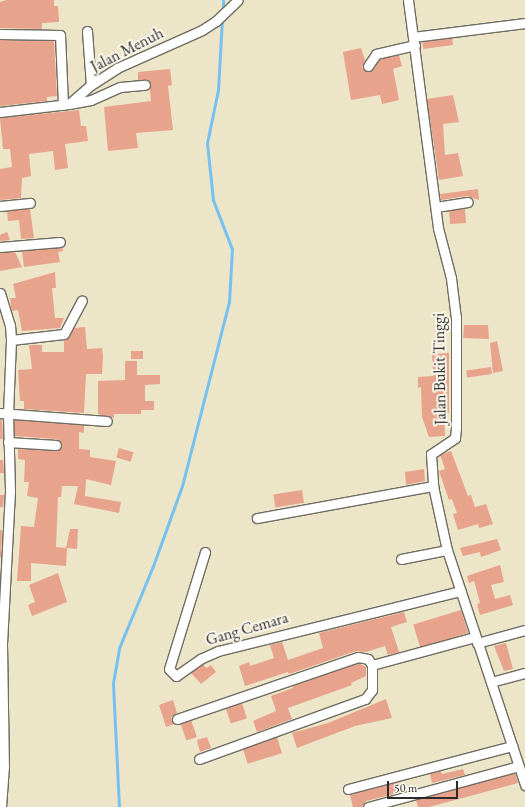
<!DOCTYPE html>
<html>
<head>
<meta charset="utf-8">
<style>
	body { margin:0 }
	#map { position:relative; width:525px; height:807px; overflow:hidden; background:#ece5c7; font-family:"EB Garamond",serif }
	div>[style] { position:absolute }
	.stream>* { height:3px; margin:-1.5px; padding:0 1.5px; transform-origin:1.5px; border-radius:1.5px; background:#77c1f0 }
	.building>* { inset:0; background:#e8a38d; transform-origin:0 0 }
	.roads { filter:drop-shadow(1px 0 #6f6c62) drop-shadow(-1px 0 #6f6c62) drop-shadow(0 1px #6f6c62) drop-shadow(0 -1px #6f6c62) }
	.minor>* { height:9px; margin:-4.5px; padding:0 4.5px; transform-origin:4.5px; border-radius:4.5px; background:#fff }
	span { translate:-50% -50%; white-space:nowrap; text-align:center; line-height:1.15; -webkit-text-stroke:4px #fbf7ec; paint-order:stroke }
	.street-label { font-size:16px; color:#2b2b2b }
	.scale { position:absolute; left:387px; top:781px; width:71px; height:18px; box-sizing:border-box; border:2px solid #2b2b2b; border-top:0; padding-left:5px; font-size:12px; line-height:14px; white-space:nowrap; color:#2b2b2b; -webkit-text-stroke:3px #fbf7ec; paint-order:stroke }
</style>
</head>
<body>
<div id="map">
	<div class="stream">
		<div style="left:223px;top:11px;width:11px;rotate:-90deg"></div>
		<div style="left:119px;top:807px;width:124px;rotate:-92.8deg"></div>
		<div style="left:113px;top:683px;width:36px;rotate:-80deg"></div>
		<div style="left:119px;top:648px;width:89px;rotate:-67.5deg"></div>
		<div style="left:153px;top:566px;width:85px;rotate:-70.1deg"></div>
		<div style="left:182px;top:486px;width:190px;rotate:-75.7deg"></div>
		<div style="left:229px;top:302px;width:53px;rotate:-86.8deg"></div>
		<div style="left:232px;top:249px;width:53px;rotate:-111.2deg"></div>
		<div style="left:213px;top:200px;width:57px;rotate:-96deg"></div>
		<div style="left:207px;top:143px;width:54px;rotate:-78.3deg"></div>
		<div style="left:218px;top:90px;width:71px;rotate:-86.8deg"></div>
	</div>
	<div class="building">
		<div style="clip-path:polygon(6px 0,54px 0,54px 6px,58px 6px,59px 22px,42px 23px,42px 29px,0 28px,0 2px)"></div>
		<div style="left:452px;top:38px;width:7px;height:30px;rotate:82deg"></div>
		<div style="clip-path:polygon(0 40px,54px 41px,57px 96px,47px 97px,47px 101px,0 106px)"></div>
		<div style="clip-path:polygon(361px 48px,365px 60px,362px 68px,367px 72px,373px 70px,380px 59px,399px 55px,402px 66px,393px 69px,399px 100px,382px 104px,380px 95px,351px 100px,343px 52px)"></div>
		<div style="clip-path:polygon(170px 69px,172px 85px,168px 86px,173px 130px,136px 133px,138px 148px,108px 151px,104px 107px,151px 101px,149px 80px,138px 80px,138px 72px)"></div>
		<div style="clip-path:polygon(453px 95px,459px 122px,443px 124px,445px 155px,458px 153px,463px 176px,439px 180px,427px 99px)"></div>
		<div style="clip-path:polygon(79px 110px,81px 126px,86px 126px,88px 141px,65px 144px,68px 168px,55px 170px,53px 151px,29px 154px,31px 176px,22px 178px,21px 198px,0 200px,0 169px,12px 167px,10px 149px,3px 149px,0 118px)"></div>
		<div style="clip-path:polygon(478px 189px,479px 200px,467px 196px,441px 200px,440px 194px)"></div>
		<div style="clip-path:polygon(30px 209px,34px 238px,21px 239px,19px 220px,8px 221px,7px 211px)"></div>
		<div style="left:465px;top:209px;width:14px;height:16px;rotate:86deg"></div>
		<div style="clip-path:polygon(7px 232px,10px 240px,0 241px,0 235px)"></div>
		<div style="clip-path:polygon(62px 247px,63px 251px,58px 252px,60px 262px,24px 267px,22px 251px)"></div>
		<div style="clip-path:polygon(15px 252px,22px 267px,0 271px,0 253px)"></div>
		<div style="clip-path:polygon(55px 272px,56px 288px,52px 288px,55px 318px,64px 318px,60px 328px,22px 331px,18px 310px,12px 311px,11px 307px,10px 298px,16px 298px,13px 284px)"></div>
		<div style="clip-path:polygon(464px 325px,488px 325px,489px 339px,463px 338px)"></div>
		<div style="clip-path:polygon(85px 327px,87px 349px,102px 348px,103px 356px,102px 374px,86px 374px,84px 413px,24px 409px,24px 401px,20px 401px,18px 370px,32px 369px,29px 345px,42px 345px,42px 352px,64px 352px,64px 340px,69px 337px,74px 328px)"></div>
		<div style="clip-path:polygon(497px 341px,503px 371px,493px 373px,490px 343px)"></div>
		<div style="left:131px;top:351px;width:12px;height:8px"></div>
		<div style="clip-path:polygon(449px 353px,449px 413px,444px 413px,445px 436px,429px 437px,422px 417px,421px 387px,418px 388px,418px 377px,433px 376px,432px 354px)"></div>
		<div style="clip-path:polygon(125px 361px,137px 361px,137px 375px,160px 375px,160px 384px,145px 385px,145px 401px,154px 401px,154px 410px,141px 410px,141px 414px,114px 414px,114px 418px,98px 414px,98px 381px,125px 380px)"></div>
		<div style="left:491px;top:367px;width:7px;height:25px;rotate:82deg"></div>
		<div style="clip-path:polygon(0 419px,2px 419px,3px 439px,0 439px)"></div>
		<div style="clip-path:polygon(14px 420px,84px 425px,84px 433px,79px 432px,79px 449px,90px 450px,90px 457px,116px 461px,111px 485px,86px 479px,85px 496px,121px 502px,119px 513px,74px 504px,78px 486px,62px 486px,61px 497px,58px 497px,56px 547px,66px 548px,70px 529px,78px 529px,77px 549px,67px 548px,66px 566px,31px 563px,31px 581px,17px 581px,21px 526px,34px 527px,38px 498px,27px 496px,29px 482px,24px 482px,25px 460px,18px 459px,18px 449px,56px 451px,62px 445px,56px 439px,15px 436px)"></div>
		<div style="left:119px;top:448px;width:15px;height:10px;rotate:16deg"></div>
		<div style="clip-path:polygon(451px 451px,468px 496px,471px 495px,475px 507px,486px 504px,493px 524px,479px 528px,478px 524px,458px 530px,453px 514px,457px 513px,452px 499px,449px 500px,439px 471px,445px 469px,440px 455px)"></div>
		<div style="clip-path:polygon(0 460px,3px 460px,4px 473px,0 473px)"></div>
		<div style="clip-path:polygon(424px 469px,425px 481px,406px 485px,405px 472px)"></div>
		<div style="left:302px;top:490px;width:13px;height:29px;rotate:81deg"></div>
		<div style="clip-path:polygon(0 495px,4px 495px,3px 507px,0 507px)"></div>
		<div style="clip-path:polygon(0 530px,2px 530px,1px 557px,0 557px)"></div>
		<div style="clip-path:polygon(497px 539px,501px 550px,481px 557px,480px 552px,463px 556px,460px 548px)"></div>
		<div style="clip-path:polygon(500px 565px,504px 582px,491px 585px,495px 599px,510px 595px,513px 605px,480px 615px,477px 604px,480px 603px,474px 581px,469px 583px,467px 576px)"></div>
		<div style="clip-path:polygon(58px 573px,67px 602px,32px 616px,28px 605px,35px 602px,29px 585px)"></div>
		<div style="left:461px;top:610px;width:24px;height:50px;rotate:73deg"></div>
		<div style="clip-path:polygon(404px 612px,407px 622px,391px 627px,399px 652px,388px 655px,385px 646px,366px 652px,356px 651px,289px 674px,288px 672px,245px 686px,239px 666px,249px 662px,250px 666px,274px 658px,270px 645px,282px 642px,288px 660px,323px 648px,319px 633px)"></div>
		<div style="clip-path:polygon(506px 643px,513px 669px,504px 671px,494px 646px)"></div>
		<div style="clip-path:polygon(358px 663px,366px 667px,366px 676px,351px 683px,352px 685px,288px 708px,292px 719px,257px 732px,253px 721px,276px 711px,271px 696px,293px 688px,293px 686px)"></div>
		<div style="clip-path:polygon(203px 664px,206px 668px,211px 665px,216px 672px,201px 684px,191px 673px)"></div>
		<div style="clip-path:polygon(386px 699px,392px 718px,355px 726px,297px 748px,292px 733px,328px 723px)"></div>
		<div style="clip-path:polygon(173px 700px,177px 713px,171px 717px,174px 724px,166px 727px,159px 705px)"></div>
		<div style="left:242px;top:703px;width:16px;height:17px;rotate:72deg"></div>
		<div style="left:191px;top:720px;width:18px;height:11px;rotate:71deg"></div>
		<div style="clip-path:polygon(207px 737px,211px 748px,200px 752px,197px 740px)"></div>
		<div style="left:277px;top:737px;width:17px;height:36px;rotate:73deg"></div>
		<div style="clip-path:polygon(463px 769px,465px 775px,432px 783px,430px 774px,441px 771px,442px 774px)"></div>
		<div style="clip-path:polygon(515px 773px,518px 783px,429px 807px,418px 807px,416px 800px)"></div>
		<div style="clip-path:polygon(399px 782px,402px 792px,366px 801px,362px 807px,353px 807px,350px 795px)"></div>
	</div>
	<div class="roads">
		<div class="minor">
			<div style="left:408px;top:0;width:230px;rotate:82.5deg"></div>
			<div style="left:438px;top:228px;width:52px;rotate:75.4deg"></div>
			<div style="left:451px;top:278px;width:39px;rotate:83deg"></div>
			<div style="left:456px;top:317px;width:111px;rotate:90deg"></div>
			<div style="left:456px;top:428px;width:10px;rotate:96deg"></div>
			<div style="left:455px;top:438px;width:29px;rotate:146deg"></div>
			<div style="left:431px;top:454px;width:32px;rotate:86deg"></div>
			<div style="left:433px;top:486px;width:66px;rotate:77.7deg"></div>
			<div style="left:447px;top:550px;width:248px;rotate:71.6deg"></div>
			<div style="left:87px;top:31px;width:54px;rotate:85.8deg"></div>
			<div style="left:0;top:34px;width:60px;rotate:1deg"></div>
			<div style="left:60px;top:35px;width:70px;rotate:87.5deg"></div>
			<div style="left:413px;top:37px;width:113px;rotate:-7.1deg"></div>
			<div style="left:368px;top:66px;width:14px;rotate:-56deg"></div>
			<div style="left:376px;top:54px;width:40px;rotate:-13deg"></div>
			<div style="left:69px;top:104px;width:22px;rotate:-10deg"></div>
			<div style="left:91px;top:100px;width:32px;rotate:-24deg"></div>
			<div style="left:120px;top:87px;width:25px;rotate:-5deg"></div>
			<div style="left:0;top:112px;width:69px;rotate:-6.6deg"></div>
			<div style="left:69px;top:104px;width:29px;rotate:-41deg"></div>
			<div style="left:91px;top:85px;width:31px;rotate:-33deg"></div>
			<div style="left:117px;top:68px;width:93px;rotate:-24.1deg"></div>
			<div style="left:202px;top:30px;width:17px;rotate:-33deg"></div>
			<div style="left:216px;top:21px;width:30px;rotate:-44deg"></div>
			<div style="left:0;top:206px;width:30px;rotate:-6deg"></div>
			<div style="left:436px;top:207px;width:32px;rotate:-9deg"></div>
			<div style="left:0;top:247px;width:60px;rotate:-4.8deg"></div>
			<div style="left:0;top:293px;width:34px;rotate:73deg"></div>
			<div style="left:10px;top:325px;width:15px;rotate:86deg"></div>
			<div style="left:11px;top:340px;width:74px;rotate:92.3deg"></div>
			<div style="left:8px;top:414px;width:77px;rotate:88.5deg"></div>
			<div style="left:10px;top:491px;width:153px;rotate:93deg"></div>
			<div style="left:2px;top:644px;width:122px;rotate:89.1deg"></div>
			<div style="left:4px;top:766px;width:41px;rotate:94.2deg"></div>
			<div style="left:11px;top:340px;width:53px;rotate:-6.5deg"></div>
			<div style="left:64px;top:334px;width:38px;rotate:-62deg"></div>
			<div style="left:0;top:413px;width:107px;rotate:4.3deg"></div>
			<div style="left:8px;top:442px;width:48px;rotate:3.6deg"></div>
			<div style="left:257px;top:518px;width:179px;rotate:-10.3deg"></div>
			<div style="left:205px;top:552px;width:122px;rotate:107.1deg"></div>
			<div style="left:169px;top:669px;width:10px;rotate:45deg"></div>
			<div style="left:176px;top:676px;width:29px;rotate:-35deg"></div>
			<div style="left:200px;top:659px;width:20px;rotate:-24deg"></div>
			<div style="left:218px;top:651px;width:250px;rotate:-13.9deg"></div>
			<div style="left:401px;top:559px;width:47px;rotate:-11.1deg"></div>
			<div style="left:477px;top:643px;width:50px;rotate:-15.2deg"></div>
			<div style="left:491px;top:682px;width:35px;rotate:-15deg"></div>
			<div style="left:177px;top:719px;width:191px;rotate:-18.9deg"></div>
			<div style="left:358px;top:657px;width:10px;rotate:11deg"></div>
			<div style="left:368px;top:659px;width:7px;rotate:56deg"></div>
			<div style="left:199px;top:759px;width:177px;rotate:-19.9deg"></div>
			<div style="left:365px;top:699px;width:11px;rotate:-52deg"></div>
			<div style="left:372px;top:690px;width:25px;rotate:-90deg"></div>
			<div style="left:372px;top:665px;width:107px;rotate:-15.2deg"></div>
			<div style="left:348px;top:789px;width:170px;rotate:-14.7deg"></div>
			<div style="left:368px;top:807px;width:156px;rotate:-15.2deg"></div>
		</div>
	</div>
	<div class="street-label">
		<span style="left:127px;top:50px;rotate:-27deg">Jalan Menuh</span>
		<span style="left:440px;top:369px;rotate:-91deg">Jalan Bukit Tinggi</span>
		<span style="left:247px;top:629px;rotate:-16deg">Gang Cemara</span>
	</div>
	<div class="scale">50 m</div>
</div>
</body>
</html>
